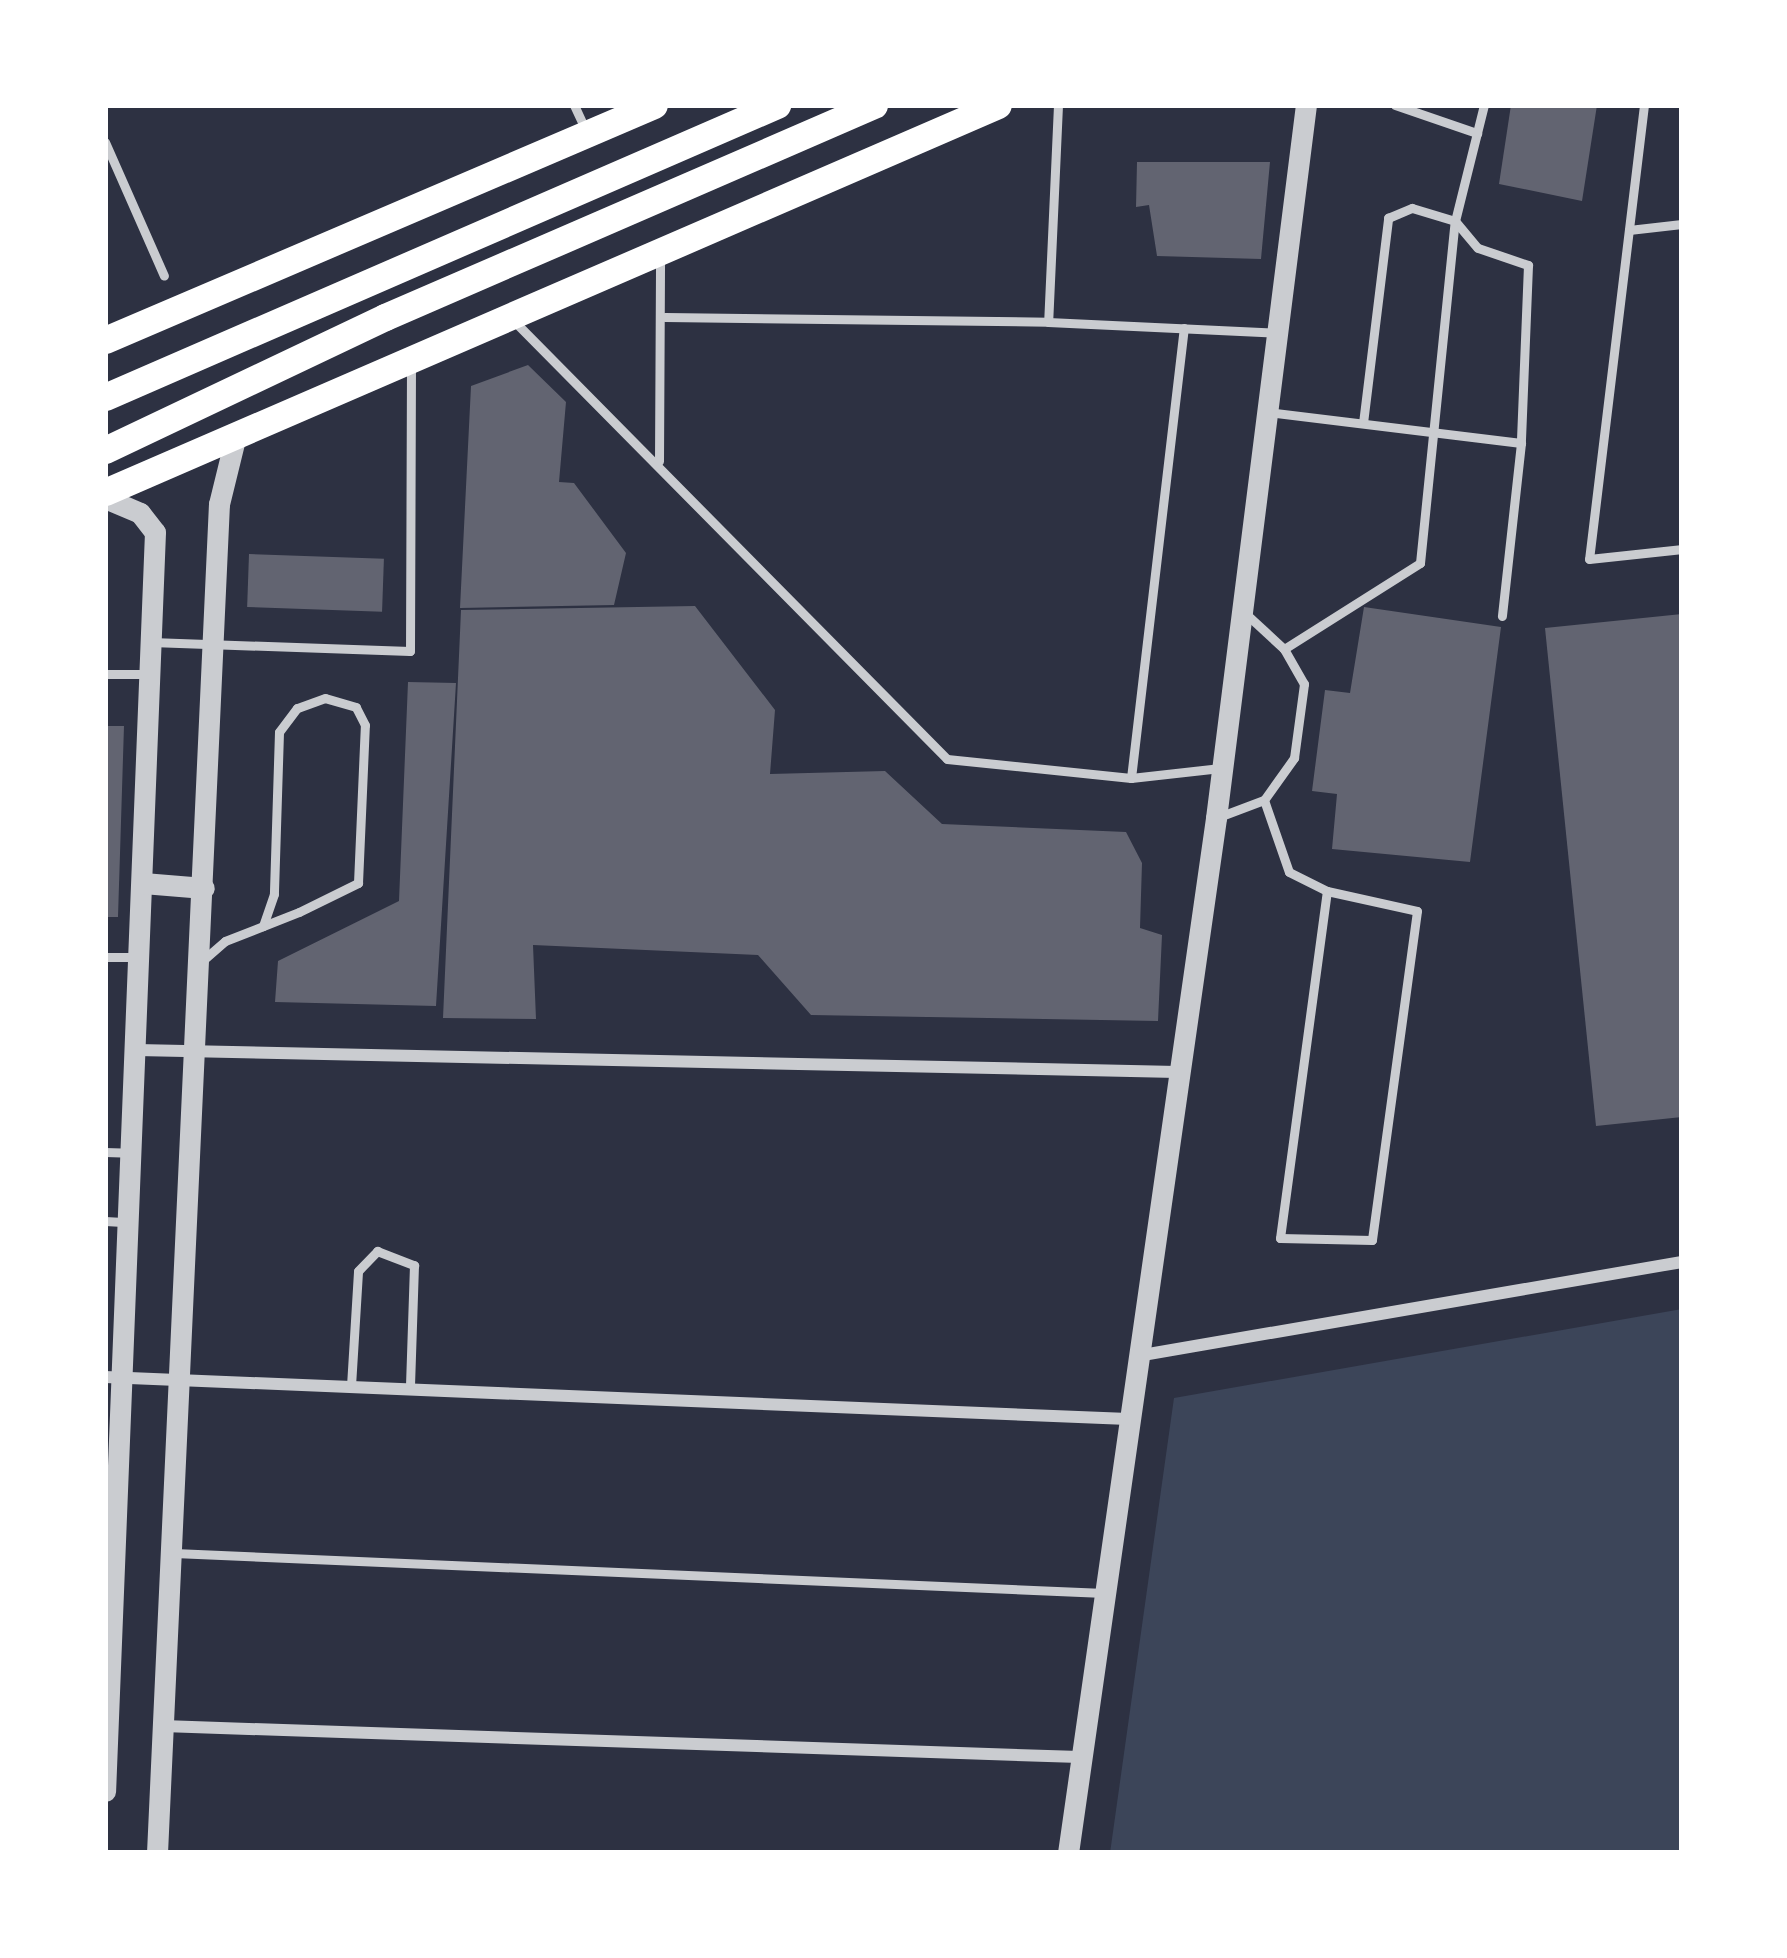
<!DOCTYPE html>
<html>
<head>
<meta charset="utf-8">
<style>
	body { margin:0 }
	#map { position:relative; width:1787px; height:1958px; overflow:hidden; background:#2d3142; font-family:"Open Sans",sans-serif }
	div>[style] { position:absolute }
	.green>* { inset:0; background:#3c4559 }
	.building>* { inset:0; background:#626471; transform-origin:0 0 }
	.service>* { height:9px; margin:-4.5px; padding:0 4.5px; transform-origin:4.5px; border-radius:4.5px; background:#caccd0 }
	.minor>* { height:12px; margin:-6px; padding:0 6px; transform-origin:6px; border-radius:6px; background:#caccd0 }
	.tertiary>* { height:21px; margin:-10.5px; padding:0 10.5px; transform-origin:10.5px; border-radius:10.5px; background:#caccd0 }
	.primary>* { height:27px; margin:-13.5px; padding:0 13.5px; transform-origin:13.5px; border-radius:13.5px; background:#fff }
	span { translate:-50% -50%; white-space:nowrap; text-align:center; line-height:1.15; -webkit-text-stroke:12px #fff; paint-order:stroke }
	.frame { position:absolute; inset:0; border:108px solid #fff; pointer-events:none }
</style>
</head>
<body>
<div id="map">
	<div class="green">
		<div style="clip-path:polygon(1682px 1309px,1682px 1853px,1110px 1853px,1174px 1398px)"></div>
	</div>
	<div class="building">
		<div style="clip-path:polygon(1511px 105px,1597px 105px,1582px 201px,1499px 184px)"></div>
		<div style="clip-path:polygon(1137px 162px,1270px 162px,1261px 259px,1157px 256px,1149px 205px,1136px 207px)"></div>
		<div style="clip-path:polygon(528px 365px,566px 402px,559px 482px,574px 483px,626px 553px,614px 605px,460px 608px,471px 386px)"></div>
		<div style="left:249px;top:554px;width:135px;height:53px;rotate:2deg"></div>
		<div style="clip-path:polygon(695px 606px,775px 710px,770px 774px,885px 771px,942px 824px,1126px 832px,1142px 863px,1140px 928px,1162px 935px,1158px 1021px,811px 1015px,758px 955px,533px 945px,536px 1019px,443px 1018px,461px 610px)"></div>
		<div style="clip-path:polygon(1364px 607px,1501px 627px,1470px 862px,1332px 849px,1337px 794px,1312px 791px,1325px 690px,1350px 693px)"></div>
		<div style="clip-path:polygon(1682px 614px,1682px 1117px,1596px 1126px,1545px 628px)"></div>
		<div style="clip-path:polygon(408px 682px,456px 683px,436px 1006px,275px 1002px,278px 961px,399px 901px)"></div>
		<div style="clip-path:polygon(105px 726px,124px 726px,118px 917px,105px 917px)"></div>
	</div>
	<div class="service">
		<div style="left:574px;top:105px;width:26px;rotate:65deg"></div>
		<div style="left:1058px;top:105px;width:217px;rotate:92.6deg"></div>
		<div style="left:1048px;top:322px;width:230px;rotate:2.7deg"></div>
		<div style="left:1395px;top:105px;width:87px;rotate:18.9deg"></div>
		<div style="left:1644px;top:105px;width:457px;rotate:96.9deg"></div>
		<div style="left:1589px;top:559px;width:94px;rotate:-6.1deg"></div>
		<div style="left:105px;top:142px;width:146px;rotate:66.2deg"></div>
		<div style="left:1629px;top:230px;width:53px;rotate:-6.5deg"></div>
		<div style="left:665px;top:317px;width:383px;rotate:0.7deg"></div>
		<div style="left:515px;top:322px;width:614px;rotate:45.33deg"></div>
		<div style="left:947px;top:759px;width:185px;rotate:5.9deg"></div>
		<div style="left:1131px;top:778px;width:90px;rotate:-6.4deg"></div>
		<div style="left:1268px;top:412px;width:255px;rotate:7deg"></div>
		<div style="left:1363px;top:423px;width:207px;rotate:-83deg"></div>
		<div style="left:1388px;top:218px;width:26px;rotate:-23deg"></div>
		<div style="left:1412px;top:208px;width:45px;rotate:16.8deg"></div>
		<div style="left:1455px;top:221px;width:35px;rotate:50deg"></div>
		<div style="left:1478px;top:248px;width:53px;rotate:18.8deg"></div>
		<div style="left:1528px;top:265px;width:178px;rotate:92.3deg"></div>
		<div style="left:1521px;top:443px;width:174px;rotate:96.3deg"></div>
		<div style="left:659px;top:461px;width:205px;rotate:-89.7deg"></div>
		<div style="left:151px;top:642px;width:259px;rotate:2deg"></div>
		<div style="left:410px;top:651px;width:287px;rotate:-89.8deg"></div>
		<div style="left:1284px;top:649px;width:161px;rotate:-32.3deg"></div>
		<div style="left:1420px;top:563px;width:344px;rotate:-84.2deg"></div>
		<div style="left:1455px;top:221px;width:120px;rotate:-76deg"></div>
		<div style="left:105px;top:674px;width:45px"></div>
		<div style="left:1131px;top:778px;width:453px;rotate:-83.3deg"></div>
		<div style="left:1264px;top:800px;width:76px;rotate:70.9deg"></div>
		<div style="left:1289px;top:872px;width:42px;rotate:26.6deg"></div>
		<div style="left:1327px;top:891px;width:92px;rotate:12.5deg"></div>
		<div style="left:1417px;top:911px;width:332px;rotate:97.8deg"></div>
		<div style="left:1372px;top:1240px;width:92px;rotate:-178.8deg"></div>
		<div style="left:1280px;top:1238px;width:350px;rotate:-82.3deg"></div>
		<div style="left:1216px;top:818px;width:51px;rotate:-20.6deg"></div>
		<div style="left:1264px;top:800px;width:52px;rotate:-54.5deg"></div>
		<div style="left:1294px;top:758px;width:75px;rotate:-82.3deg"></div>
		<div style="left:1304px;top:684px;width:40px;rotate:-119.7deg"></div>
		<div style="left:1284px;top:649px;width:53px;rotate:-137.3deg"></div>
		<div style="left:105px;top:957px;width:30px"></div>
		<div style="left:202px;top:961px;width:30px;rotate:-41deg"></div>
		<div style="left:225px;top:941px;width:79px;rotate:-21.4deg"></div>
		<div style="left:299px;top:912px;width:66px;rotate:-26.2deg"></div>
		<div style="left:358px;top:883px;width:158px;rotate:-87.5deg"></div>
		<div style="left:365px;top:725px;width:20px;rotate:-117deg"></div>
		<div style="left:356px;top:707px;width:32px;rotate:-164deg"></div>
		<div style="left:325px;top:698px;width:30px;rotate:160deg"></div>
		<div style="left:297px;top:708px;width:30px;rotate:127deg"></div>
		<div style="left:279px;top:732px;width:162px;rotate:91.8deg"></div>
		<div style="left:274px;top:894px;width:34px;rotate:109deg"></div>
		<div style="left:105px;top:1152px;width:24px;rotate:2deg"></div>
		<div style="left:105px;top:1221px;width:22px;rotate:3deg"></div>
		<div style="left:351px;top:1386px;width:115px;rotate:-86.5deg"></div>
		<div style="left:358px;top:1271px;width:28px;rotate:-46deg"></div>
		<div style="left:377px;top:1251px;width:40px;rotate:21deg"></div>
		<div style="left:414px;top:1265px;width:123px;rotate:91.9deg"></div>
		<div style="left:174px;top:1553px;width:931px;rotate:2.46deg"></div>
	</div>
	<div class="minor">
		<div style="left:137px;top:1050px;width:1040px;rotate:1.21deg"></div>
		<div style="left:1137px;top:1356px;width:553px;rotate:-9.79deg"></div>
		<div style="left:105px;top:1377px;width:1024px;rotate:2.35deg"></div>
		<div style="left:163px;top:1726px;width:917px;rotate:1.94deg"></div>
	</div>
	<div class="tertiary">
		<div style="left:105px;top:498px;width:38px;rotate:23deg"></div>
		<div style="left:140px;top:513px;width:24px;rotate:52deg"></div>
		<div style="left:155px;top:532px;width:1260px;rotate:92.27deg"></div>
		<div style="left:143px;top:883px;width:61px;rotate:4.7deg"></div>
		<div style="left:157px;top:1853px;width:1350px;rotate:-87.37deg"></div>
		<div style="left:219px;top:504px;width:71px;rotate:-76.2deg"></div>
		<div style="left:1068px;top:1853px;width:1046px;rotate:-81.86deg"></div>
		<div style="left:1216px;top:818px;width:719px;rotate:-82.81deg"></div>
	</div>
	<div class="primary">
		<div style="left:105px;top:340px;width:597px;rotate:-23.17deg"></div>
		<div style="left:105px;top:397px;width:733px;rotate:-23.49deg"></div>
		<div style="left:105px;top:450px;width:310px;rotate:-25.4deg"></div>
		<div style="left:385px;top:317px;width:533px;rotate:-23.44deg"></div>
		<div style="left:105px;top:492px;width:973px;rotate:-23.43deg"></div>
	</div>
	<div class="frame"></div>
</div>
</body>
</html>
